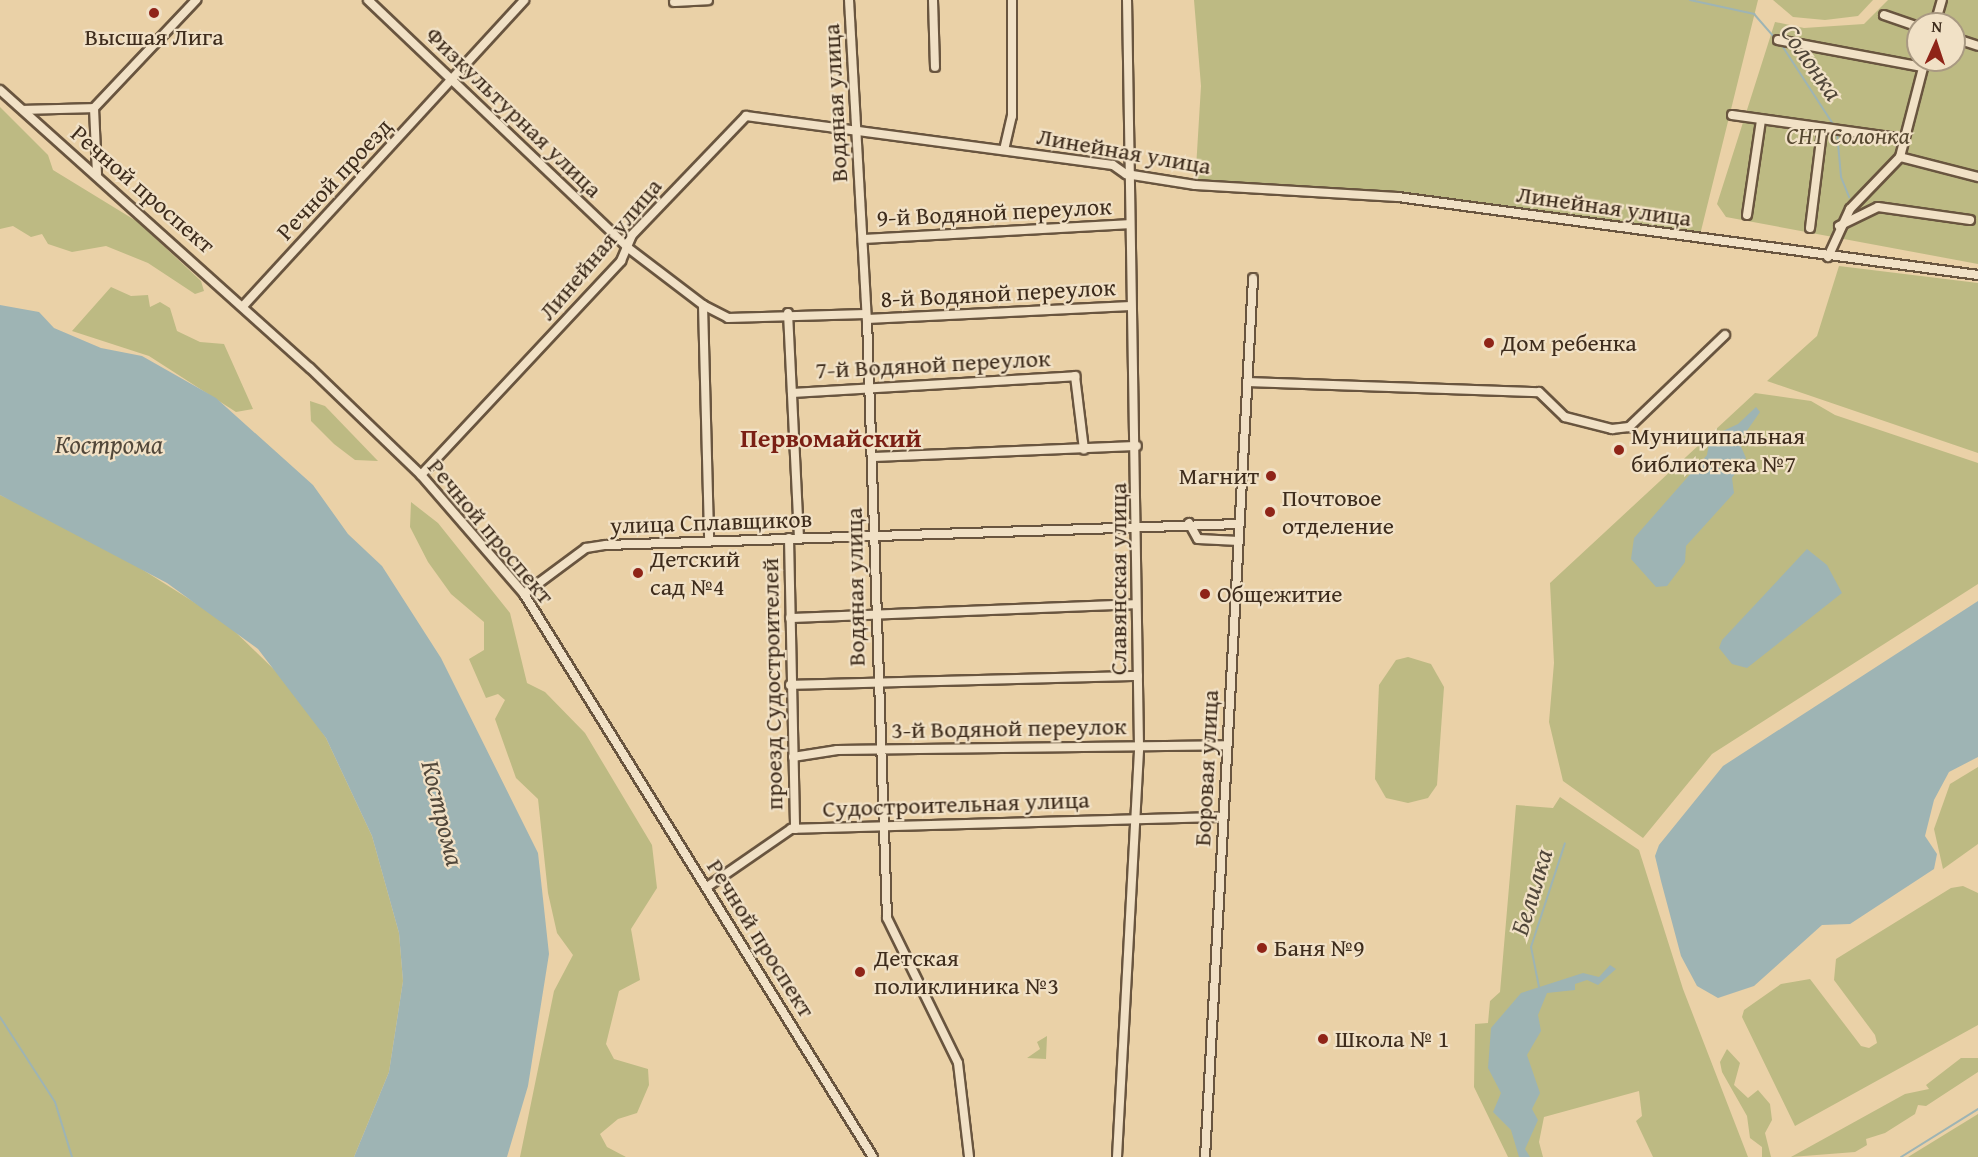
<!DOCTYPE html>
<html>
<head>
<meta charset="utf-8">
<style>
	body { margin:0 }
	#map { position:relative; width:1978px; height:1157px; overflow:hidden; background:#ead1a7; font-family:"Gentium Book Plus",serif }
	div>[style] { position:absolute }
	.green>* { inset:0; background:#bdba83 }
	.water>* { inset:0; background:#9eb4b4 }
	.stream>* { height:2px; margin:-1px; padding:0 1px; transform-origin:1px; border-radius:1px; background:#9eb4b4 }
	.roads { filter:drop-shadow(2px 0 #69553f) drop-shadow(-2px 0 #69553f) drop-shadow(0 2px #69553f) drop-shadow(0 -2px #69553f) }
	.minor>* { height:8px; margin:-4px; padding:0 4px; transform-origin:4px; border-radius:4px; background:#f1e1c6 }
	.dots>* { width:16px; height:16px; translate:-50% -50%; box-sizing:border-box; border:3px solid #f1e1c6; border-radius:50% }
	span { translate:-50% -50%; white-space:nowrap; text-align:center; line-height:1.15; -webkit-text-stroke:4.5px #f1e1c6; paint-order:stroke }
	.poi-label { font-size:24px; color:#3e2c1c }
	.left { translate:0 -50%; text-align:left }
	.right { translate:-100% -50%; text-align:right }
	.street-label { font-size:24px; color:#3e2c1c }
	.park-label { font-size:24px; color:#574831; font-style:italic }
	.water-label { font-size:26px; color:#51473a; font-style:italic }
	.neighbourhood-label { font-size:26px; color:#7a1f14; font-weight:700 }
	.north { position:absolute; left:1906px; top:12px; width:60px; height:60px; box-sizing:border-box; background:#f1e1c6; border:2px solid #a99982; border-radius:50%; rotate:3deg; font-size:16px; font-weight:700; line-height:24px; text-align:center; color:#3e2c1c }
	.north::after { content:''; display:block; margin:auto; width:21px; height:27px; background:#8f2418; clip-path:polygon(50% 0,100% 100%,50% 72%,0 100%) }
</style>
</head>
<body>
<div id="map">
	<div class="green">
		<div style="clip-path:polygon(1194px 0,1758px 0,1699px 239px,1398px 197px,1195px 185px,1201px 86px)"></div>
		<div style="clip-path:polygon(1773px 0,1873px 0,1858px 16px,1825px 20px,1793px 17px)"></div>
		<div style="clip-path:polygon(evenodd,1888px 0,1978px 0,1978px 264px,1726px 217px,1717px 204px,1775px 22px,1804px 28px,1864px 24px,1888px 0,1918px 24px,1954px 24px,1954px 60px,1918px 60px,1918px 24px)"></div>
		<div style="clip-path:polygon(0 107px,48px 155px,53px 170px,138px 222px,201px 281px,204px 291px,195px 294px,148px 263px,106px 246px,72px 252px,48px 244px,42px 234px,31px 237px,13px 226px,0 229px)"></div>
		<div style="clip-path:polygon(1839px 266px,1978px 283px,1978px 453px,1767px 381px,1817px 336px)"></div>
		<div style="clip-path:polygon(111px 287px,131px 296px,148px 295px,150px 307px,160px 302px,170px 308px,177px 331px,200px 342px,224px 344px,253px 409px,236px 412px,149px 356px,72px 331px)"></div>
		<div style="clip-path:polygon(1755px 393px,1811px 401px,1835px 415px,1978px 463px,1978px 584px,1712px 754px,1643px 838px,1563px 781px,1549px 722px,1554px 663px,1550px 583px)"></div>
		<div style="clip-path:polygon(310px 401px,325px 406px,378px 461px,355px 460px,334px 444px,311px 421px)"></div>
		<div style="clip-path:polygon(0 495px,97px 541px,224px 621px,290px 685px,326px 738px,372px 836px,399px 933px,403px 981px,389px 1072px,354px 1157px,0 1157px)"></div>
		<div style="clip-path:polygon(411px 502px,438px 523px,510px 613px,527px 683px,545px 692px,585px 733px,652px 845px,657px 888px,631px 929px,640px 980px,619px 991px,606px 1044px,614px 1059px,648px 1069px,649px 1085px,637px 1113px,618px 1119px,600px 1134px,607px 1147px,626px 1157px,520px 1157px,554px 991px,573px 955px,557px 933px,548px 893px,538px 799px,516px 778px,495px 719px,505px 700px,498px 694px,486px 698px,469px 659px,484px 650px,484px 622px,451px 594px,428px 562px,410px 527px)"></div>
		<div style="clip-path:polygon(1408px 657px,1431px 664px,1444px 687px,1437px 785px,1428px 798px,1408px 803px,1386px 798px,1375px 779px,1379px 685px,1396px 660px)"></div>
		<div style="clip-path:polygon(1978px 767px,1978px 844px,1943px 869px,1934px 829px,1950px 784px)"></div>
		<div style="clip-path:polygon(1560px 797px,1639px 850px,1683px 989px,1748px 1157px,1653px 1157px,1636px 1121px,1642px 1116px,1639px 1091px,1544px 1117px,1539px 1142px,1543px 1157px,1508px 1157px,1474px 1087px,1475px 1024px,1488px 1023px,1490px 1001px,1500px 992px,1516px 805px,1553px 808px)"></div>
		<div style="clip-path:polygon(1963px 886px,1978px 893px,1978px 1025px,1795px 1126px,1742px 1017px,1744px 1010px,1781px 984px,1810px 979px,1861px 1046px,1869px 1048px,1877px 1043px,1875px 1035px,1834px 980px,1836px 959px,1951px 888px)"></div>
		<div style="clip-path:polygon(1047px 1036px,1046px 1059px,1027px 1058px,1040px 1049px,1037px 1042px)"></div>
		<div style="clip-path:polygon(1727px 1049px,1740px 1063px,1734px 1085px,1748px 1098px,1758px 1090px,1770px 1104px,1772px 1120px,1765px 1133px,1771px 1157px,1762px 1157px,1762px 1147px,1750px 1138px,1747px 1116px,1722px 1072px,1720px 1062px)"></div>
		<div style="clip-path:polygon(1961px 1058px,1978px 1058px,1978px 1072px,1926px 1106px,1918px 1105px,1915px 1114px,1885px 1133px,1866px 1139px,1867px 1145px,1855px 1152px,1791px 1157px,1905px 1094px,1929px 1089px,1926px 1085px)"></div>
		<div style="clip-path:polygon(1978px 1114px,1978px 1157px,1908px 1157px)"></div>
	</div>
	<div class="water">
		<div style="clip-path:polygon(0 305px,39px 312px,54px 328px,101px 348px,142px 356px,216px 398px,313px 485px,348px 534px,382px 566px,441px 658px,538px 853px,549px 954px,528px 1086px,507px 1157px,354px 1157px,389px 1072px,403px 981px,399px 933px,372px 836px,326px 738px,258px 649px,167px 583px,0 495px)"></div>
		<div style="clip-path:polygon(1756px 407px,1760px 412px,1739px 442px,1746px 458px,1732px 478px,1734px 493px,1686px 546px,1685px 562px,1667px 586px,1656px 587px,1631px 559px,1634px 538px,1707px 455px,1710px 437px,1738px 424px)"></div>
		<div style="clip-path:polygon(1807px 549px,1827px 565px,1842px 593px,1747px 668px,1732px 664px,1719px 648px,1722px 640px)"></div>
		<div style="clip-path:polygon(1978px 601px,1978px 757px,1949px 772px,1934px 800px,1925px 836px,1937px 854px,1934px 869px,1850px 924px,1822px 925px,1754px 986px,1718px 998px,1697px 986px,1681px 956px,1661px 881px,1655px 856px,1659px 845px,1723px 766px)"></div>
		<div style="clip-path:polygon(1610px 965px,1616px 969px,1598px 985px,1587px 980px,1575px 984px,1575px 990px,1547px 993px,1538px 1015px,1541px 1031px,1527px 1055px,1540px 1093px,1532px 1109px,1538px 1120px,1525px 1149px,1530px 1157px,1539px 1157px,1519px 1157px,1511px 1130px,1493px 1112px,1501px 1093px,1488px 1068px,1491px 1028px,1521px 993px,1583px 973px,1599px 977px)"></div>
	</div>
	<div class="stream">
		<div style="left:1690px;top:0;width:66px;rotate:12.3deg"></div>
		<div style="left:1754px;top:14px;width:35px;rotate:49deg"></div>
		<div style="left:1781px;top:44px;width:99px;rotate:57deg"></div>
		<div style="left:1837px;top:132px;width:45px;rotate:84.9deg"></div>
		<div style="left:1841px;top:177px;width:22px;rotate:68deg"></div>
		<div style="left:1539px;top:987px;width:41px;rotate:-101.3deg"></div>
		<div style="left:1531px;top:947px;width:109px;rotate:-71.9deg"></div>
		<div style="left:0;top:1017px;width:101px;rotate:57.1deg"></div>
		<div style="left:55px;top:1102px;width:58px;rotate:72.8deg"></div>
		<div style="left:1901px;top:1157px;width:91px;rotate:-31.9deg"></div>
	</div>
	<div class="roads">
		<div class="minor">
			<div style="left:368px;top:0;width:358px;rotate:43.6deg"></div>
			<div style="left:627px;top:247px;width:96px;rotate:37.3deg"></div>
			<div style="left:703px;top:305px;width:236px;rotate:88.5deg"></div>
			<div style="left:849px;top:0;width:320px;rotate:86.8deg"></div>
			<div style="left:867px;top:319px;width:599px;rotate:88.09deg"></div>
			<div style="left:887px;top:918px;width:161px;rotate:63.9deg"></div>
			<div style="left:958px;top:1063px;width:95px;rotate:83.3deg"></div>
			<div style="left:933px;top:0;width:67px;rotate:88.3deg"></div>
			<div style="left:674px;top:2px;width:34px;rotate:-3deg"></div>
			<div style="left:1884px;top:15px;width:36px;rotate:19deg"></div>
			<div style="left:1935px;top:24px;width:25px;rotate:-74deg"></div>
			<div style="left:1954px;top:38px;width:25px;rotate:18deg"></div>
			<div style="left:1778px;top:40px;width:147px;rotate:10.6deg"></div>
			<div style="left:0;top:90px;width:416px;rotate:41.9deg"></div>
			<div style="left:310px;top:368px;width:154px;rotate:43.9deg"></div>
			<div style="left:421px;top:475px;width:157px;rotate:49.1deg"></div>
			<div style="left:524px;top:594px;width:662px;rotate:58.21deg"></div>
			<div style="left:94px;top:108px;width:149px;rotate:-46.6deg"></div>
			<div style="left:94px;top:108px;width:66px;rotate:87.4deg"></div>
			<div style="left:24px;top:110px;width:70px;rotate:-1.6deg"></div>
			<div style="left:1732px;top:115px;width:174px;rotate:7.9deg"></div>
			<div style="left:1004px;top:150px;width:35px;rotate:-77deg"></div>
			<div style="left:1012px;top:116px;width:116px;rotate:-90deg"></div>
			<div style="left:1900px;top:157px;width:81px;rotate:14.4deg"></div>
			<div style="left:1747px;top:215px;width:96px;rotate:-81.6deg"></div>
			<div style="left:1839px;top:226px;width:43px;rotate:-26deg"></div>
			<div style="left:1878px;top:207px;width:93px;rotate:8deg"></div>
			<div style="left:1810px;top:228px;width:98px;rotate:-82.9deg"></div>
			<div style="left:863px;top:239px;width:265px;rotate:-3.2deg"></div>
			<div style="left:1828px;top:257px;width:53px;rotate:-65.4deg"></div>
			<div style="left:1850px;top:209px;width:72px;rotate:-46.1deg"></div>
			<div style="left:1900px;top:157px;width:100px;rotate:-75.5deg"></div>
			<div style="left:244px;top:305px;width:414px;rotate:-47.4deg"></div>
			<div style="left:703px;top:305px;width:28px;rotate:27deg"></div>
			<div style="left:728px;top:318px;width:138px;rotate:-1.7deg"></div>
			<div style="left:788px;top:313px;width:225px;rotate:87.2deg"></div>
			<div style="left:867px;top:319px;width:264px;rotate:-2.8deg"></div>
			<div style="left:1247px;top:382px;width:292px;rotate:2deg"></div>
			<div style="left:1539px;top:392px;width:36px;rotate:44deg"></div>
			<div style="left:1565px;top:417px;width:49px;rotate:14.3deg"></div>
			<div style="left:1612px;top:429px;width:17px;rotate:-7deg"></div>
			<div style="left:1629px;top:427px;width:133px;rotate:-43.8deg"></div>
			<div style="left:792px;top:393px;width:284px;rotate:-3.4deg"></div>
			<div style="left:1075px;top:376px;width:74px;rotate:83deg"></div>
			<div style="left:872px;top:457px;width:265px;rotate:-2.4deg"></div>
			<div style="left:421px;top:475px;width:293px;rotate:-46.9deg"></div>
			<div style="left:621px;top:261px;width:28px;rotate:-67deg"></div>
			<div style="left:632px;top:235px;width:165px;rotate:-46.2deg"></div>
			<div style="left:746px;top:116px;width:370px;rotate:7.6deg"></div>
			<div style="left:1113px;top:165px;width:16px;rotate:35deg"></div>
			<div style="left:1126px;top:174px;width:70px;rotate:9.1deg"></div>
			<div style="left:1195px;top:185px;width:203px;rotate:3.4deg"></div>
			<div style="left:1398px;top:197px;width:585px;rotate:7.66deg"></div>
			<div style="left:1189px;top:523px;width:18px;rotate:61deg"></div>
			<div style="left:1198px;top:539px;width:41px;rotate:2.8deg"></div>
			<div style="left:789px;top:538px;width:291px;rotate:88.8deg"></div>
			<div style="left:524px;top:594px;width:77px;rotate:-36.6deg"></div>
			<div style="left:586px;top:548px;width:20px;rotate:-9deg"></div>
			<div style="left:606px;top:545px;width:633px;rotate:-1.9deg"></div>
			<div style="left:790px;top:618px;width:346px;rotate:-2.3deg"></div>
			<div style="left:790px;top:685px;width:348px;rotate:-1.5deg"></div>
			<div style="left:793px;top:757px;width:45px;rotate:-9deg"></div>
			<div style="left:837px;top:750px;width:390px;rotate:-0.7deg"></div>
			<div style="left:707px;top:887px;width:102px;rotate:-34.6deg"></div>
			<div style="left:791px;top:829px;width:432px;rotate:-1.6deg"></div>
			<div style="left:1117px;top:1157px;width:412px;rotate:-86.9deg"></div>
			<div style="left:1139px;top:746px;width:746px;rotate:-90.92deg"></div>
			<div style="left:1205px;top:1157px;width:880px;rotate:-86.87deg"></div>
		</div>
	</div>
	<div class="dots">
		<div style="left:154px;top:13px;background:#8f2418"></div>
		<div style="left:1489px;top:343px;background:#8f2418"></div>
		<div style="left:1619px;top:450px;background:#8f2418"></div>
		<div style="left:1271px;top:476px;background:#8f2418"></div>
		<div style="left:1270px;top:512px;background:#8f2418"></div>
		<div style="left:638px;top:573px;background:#8f2418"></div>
		<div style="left:1205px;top:594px;background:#8f2418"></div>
		<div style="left:1262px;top:948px;background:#8f2418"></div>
		<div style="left:860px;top:972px;background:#8f2418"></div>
		<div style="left:1323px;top:1039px;background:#8f2418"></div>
	</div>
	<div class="poi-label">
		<span style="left:154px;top:37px">Высшая Лига</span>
		<span class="left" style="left:1501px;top:343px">Дом ребенка</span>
		<span class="left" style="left:1631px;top:450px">Муниципальная<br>библиотека №7</span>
		<span class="right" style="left:1259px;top:476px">Магнит</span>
		<span class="left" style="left:1282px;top:512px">Почтовое<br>отделение</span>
		<span class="left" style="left:650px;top:573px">Детский<br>сад №4</span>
		<span class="left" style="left:1217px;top:594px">Общежитие</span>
		<span class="left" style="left:1274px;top:948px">Баня №9</span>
		<span class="left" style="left:874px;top:972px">Детская<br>поликлиника №3</span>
		<span class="left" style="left:1335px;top:1039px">Школа № 1</span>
	</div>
	<div class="street-label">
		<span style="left:835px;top:103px;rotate:-93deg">Водяная улица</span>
		<span style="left:514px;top:112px;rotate:44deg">Физкультурная улица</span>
		<span style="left:1124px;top:151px;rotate:10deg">Линейная улица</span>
		<span style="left:334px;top:179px;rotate:-47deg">Речной проезд</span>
		<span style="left:143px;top:189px;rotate:41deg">Речной проспект</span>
		<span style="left:1604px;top:206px;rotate:8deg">Линейная улица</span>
		<span style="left:994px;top:212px;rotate:-3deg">9-й Водяной переулок</span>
		<span style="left:600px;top:249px;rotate:-50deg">Линейная улица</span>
		<span style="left:998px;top:293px;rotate:-3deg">8-й Водяной переулок</span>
		<span style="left:933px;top:364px;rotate:-3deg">7-й Водяной переулок</span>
		<span style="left:711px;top:522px;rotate:-2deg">улица Сплавщиков</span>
		<span style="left:491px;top:531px;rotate:50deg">Речной проспект</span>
		<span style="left:1118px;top:579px;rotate:-90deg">Славянская улица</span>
		<span style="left:855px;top:587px;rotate:-91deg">Водяная улица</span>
		<span style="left:772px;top:684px;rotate:-91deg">проезд Судостроителей</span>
		<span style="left:1009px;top:728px;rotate:-1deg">3-й Водяной переулок</span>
		<span style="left:1206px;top:768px;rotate:-87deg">Боровая улица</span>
		<span style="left:956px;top:804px;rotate:-2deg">Судостроительная улица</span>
		<span style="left:761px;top:938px;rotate:58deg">Речной проспект</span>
	</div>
	<div class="park-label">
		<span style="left:1848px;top:136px">СНТ Солонка</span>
	</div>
	<div class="water-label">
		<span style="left:1812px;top:62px;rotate:55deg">Солонка</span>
		<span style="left:109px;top:444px">Кострома</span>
		<span style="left:443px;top:813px;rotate:76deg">Кострома</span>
		<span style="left:1531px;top:892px;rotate:-73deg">Белилка</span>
	</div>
	<div class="neighbourhood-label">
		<span style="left:831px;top:438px">Первомайский</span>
	</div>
	<div class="north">N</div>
</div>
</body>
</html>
